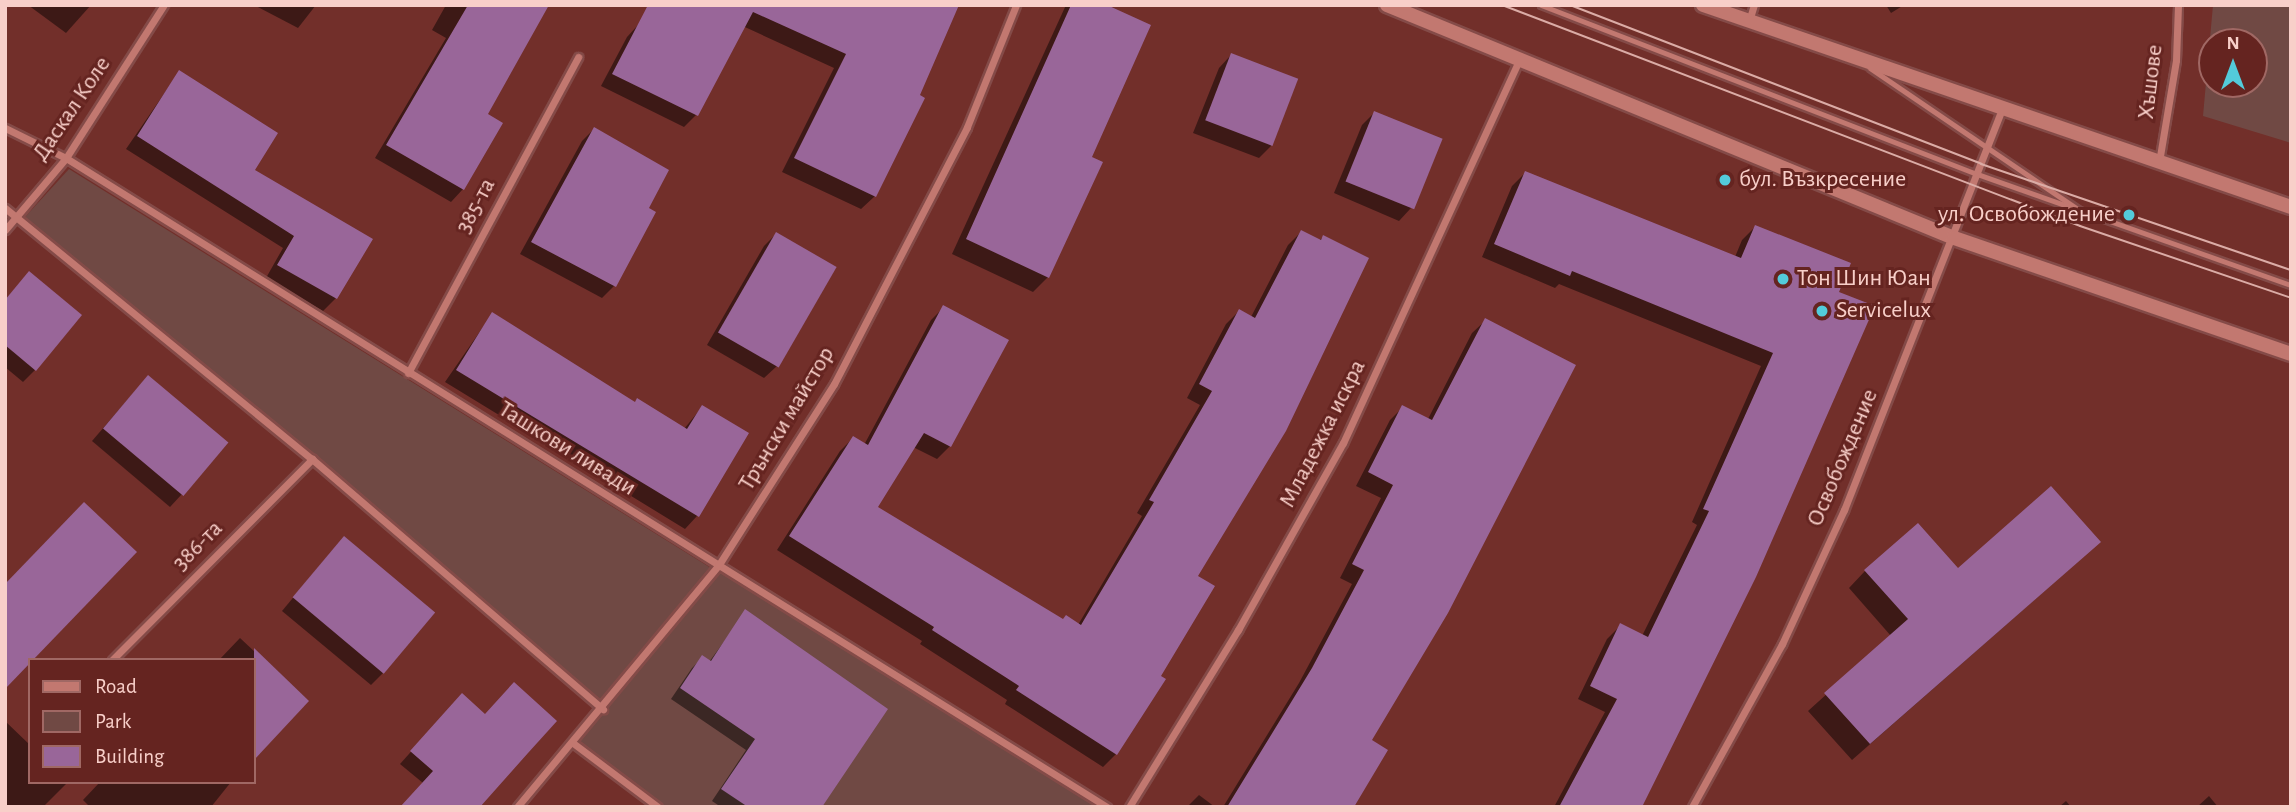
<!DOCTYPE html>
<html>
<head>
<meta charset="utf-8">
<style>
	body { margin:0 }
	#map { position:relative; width:2296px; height:812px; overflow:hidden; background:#722f2a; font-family:"Alegreya Sans",sans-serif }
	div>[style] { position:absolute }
	.green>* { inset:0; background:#704944 }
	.shadow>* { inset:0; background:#0007 }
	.building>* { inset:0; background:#969; transform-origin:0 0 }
	.roads { filter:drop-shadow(2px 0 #844b48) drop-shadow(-2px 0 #844b48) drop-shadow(0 2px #844b48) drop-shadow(0 -2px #844b48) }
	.lane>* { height:5px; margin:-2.5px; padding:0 2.5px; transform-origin:2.5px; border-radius:2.5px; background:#c27870 }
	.street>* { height:7px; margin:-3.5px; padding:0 3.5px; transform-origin:3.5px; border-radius:3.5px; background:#c27870 }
	.secondary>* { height:14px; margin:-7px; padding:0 7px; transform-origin:7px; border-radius:7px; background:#c27870 }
	.tram>* { height:2px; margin:-1px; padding:0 1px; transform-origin:1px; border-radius:1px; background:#dbaca6 }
	.dots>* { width:19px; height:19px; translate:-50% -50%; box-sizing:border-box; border:4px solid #652420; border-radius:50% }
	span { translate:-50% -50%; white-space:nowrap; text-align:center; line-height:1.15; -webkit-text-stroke:6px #652420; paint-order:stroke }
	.street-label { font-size:24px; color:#f8cfc9 }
	.poi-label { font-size:24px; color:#f8cfc9 }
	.left { translate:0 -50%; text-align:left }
	.right { translate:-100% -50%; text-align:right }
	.frame { position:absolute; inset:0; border:7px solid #f8cfc9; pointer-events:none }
	.legend { position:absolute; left:28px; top:658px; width:228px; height:126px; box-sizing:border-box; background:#652420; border:2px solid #a06864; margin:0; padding:9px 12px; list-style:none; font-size:21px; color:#f8cfc9 }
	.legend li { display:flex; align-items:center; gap:14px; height:35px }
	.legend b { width:35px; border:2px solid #a06864 }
	.north { position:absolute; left:2198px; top:28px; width:70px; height:70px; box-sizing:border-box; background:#652420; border:2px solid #a06864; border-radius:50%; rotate:0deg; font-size:19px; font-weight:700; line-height:28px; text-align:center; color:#f8cfc9 }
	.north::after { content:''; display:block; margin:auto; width:24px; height:32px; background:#53cbda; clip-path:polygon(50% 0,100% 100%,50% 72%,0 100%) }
</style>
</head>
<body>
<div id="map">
	<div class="green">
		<div style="clip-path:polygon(evenodd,2213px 5px,2291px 5px,2291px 143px,2203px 116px,2213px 5px,2212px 42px,2254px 42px,2254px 84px,2212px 84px,2212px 42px)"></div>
		<div style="clip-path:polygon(69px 169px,711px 568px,601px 700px,24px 218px)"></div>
		<div style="clip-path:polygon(718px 566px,1107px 807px,658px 807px,573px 743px)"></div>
	</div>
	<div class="shadow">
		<div style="clip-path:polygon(28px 5px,91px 5px,66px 33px)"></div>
		<div style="clip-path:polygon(254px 5px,316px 5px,298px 28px)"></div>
		<div style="clip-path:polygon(446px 5px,547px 5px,485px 115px,463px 189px,451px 202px,375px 158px,446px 38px,432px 30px)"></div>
		<div style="clip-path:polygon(957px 5px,875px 196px,861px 209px,782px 172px,834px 68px,712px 12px)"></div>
		<div style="clip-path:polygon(1066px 5px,1103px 5px,1048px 277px,1033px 292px,952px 254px)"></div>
		<div style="clip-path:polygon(1886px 5px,1904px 5px,1891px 13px)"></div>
		<div style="clip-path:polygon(639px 24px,696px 115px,684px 127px,601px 86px,627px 37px)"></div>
		<div style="clip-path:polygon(1231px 55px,1271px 146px,1259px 158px,1193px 133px,1219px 68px)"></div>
		<div style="clip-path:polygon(179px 72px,252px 170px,370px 239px,336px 298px,323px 311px,266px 278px,283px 248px,126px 149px)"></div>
		<div style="clip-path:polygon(1374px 113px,1440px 140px,1411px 208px,1399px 221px,1334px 193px,1362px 125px)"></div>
		<div style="clip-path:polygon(594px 129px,646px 209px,614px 286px,602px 298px,520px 254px,582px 141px)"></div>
		<div style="clip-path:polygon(1525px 173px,1735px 257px,1742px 240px,1755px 227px,1848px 264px,1640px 807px,1554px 807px,1605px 712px,1578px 699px,1607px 639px,1621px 625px,1642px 636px,1697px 525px,1692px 522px,1761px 366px,1559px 284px,1555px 288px,1482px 257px,1512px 186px)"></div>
		<div style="clip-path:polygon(1301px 232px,1319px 241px,1323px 237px,1159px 677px,1116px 754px,1103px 767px,1005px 704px,1007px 700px,920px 644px,922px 641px,777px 550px,840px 451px,853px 438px,864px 445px,931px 320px,944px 307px,1007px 341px,950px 446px,937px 459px,913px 447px,876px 507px,1062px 621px,1078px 625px,1142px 516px,1137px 513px,1200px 405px,1187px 398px,1226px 324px,1239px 311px,1251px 317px,1288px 245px)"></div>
		<div style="clip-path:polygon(776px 234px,777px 366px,764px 378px,707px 345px,764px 246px)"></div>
		<div style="clip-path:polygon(5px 300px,35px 370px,23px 382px,5px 367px)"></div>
		<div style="clip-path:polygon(492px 314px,634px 404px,684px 429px,702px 407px,747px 433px,697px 516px,685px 529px,445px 382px)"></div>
		<div style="clip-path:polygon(1486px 320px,1277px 807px,1223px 807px,1299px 683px,1352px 584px,1340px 578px,1381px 498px,1356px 486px,1390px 420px,1403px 407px,1428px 419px,1472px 333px)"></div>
		<div style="clip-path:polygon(136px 390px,182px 494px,170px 507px,92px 441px)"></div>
		<div style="clip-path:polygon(332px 551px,383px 673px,371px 685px,282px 611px)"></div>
		<div style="clip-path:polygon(2082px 558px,1852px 760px,1808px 711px,1891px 636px,1849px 588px,1865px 571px,1958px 571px)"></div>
		<div style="clip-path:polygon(746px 612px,820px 807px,721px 807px,712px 801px,746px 750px,671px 699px,692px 668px,702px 658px,709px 662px)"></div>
		<div style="clip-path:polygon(240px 638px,307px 701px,254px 758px,254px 660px,219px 660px)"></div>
		<div style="clip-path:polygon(451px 707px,484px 716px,423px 783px,400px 764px)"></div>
		<div style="clip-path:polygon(5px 721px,30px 745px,30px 782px,68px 782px,43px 807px,5px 807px)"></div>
		<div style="clip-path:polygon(100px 782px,231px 782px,211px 807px,90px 807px,83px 800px)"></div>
		<div style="clip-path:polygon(1199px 795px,1215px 807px,1187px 807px)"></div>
		<div style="clip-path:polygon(2209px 796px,2218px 807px,2197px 807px)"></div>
		<div style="clip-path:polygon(2066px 801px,2071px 807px,2059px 807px)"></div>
	</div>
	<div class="building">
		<div style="clip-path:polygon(468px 5px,549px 5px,488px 114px,503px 123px,464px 190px,386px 145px)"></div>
		<div style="clip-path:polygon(648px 5px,959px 5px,920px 95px,925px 98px,876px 197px,794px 158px,846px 54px,753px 12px,698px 116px,612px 74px)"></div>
		<div style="clip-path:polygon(1071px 5px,1107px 5px,1151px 25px,1092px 157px,1103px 162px,1049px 278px,966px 239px)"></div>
		<div style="left:1231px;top:53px;width:72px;height:72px;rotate:21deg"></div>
		<div style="clip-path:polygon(179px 70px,278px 133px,255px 170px,373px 239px,337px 299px,277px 265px,294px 236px,137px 136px)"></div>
		<div style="left:1374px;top:111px;width:74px;height:76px;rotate:22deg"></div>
		<div style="clip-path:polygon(594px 127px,669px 170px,649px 208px,656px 212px,616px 287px,531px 242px)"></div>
		<div style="clip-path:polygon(1525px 171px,1741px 258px,1755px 225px,1851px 263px,1839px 292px,1875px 306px,1756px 577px,1642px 807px,1559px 807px,1617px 699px,1590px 686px,1620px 623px,1648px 637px,1709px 511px,1703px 509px,1773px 353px,1572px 271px,1570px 276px,1494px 244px)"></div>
		<div style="clip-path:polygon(1301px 230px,1321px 240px,1323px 235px,1369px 258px,1286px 431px,1198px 576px,1215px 586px,1161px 676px,1166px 679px,1117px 755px,1016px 690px,1019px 686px,932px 630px,934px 627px,789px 536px,853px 436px,868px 445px,943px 305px,1009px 340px,951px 447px,924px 433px,878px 507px,1063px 619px,1066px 615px,1081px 625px,1154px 502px,1149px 500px,1212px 391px,1199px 384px,1239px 309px,1255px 318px)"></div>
		<div style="left:776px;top:232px;width:70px;height:116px;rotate:30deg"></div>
		<div style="clip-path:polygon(29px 271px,82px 315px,36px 371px,5px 345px,5px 300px)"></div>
		<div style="clip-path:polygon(492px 312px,635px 402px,637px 398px,687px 429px,702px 405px,749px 433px,699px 517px,456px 370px)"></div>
		<div style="clip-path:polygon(1485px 318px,1576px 365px,1448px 613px,1372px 740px,1388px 750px,1354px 807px,1227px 807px,1312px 668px,1364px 570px,1352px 564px,1393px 485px,1368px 472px,1402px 405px,1432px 420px)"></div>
		<div style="left:148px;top:375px;width:105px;height:70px;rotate:40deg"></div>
		<div style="clip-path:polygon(2051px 486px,2101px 542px,1870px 744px,1824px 693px,1908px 619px,1864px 570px,1918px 523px,1958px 568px)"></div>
		<div style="clip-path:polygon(84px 502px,137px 552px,5px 689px,5px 584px)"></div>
		<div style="left:344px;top:536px;width:119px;height:80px;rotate:40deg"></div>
		<div style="clip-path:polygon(745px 609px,888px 709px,822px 807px,748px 807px,721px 789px,755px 739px,680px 688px,702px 655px,711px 661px)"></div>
		<div style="clip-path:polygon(254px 648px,309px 701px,254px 760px)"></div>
		<div style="clip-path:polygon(514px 682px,557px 721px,528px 753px,480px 807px,400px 807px,433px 771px,410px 751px,462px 693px,485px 714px)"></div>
	</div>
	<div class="roads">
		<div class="lane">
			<div style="left:1541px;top:5px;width:468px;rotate:21.2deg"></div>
			<div style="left:1977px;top:174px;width:333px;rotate:19.5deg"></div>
			<div style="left:1870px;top:68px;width:253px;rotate:34.2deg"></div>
		</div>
		<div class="street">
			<div style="left:1749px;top:21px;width:17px;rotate:-73deg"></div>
			<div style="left:5px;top:128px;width:68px;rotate:26.2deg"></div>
			<div style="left:66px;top:158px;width:1227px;rotate:31.94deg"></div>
			<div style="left:2159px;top:162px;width:103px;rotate:-80.5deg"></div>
			<div style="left:2176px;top:60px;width:55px;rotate:-87.9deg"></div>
			<div style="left:5px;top:208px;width:397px;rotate:39.3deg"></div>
			<div style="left:312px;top:459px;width:384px;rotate:40.7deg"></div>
			<div style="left:5px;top:230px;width:94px;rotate:-49.7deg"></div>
			<div style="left:66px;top:158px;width:182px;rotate:-57.4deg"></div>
			<div style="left:408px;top:373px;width:359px;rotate:-61.7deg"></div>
			<div style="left:112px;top:660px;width:284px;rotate:-45.1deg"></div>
			<div style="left:573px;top:743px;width:106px;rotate:37deg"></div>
			<div style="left:517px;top:807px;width:314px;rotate:-50.2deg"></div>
			<div style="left:718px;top:566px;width:216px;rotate:-57.5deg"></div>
			<div style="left:834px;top:384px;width:289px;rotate:-62.6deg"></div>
			<div style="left:967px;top:127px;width:131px;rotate:-68.1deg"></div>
			<div style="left:1129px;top:807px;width:208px;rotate:-58.4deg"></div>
			<div style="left:1238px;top:630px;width:214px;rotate:-60.7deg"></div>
			<div style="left:1343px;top:443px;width:419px;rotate:-65.3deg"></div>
			<div style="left:1692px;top:807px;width:186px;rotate:-61.1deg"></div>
			<div style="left:1782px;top:644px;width:148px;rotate:-65.2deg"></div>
			<div style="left:1844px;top:510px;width:429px;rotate:-68.5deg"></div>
		</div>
		<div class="secondary">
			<div style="left:1387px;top:5px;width:613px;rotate:22.34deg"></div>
			<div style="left:1954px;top:238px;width:356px;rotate:19deg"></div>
			<div style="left:1703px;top:5px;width:622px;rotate:18.96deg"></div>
		</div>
	</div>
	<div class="tram">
		<div style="left:1502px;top:5px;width:619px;rotate:20.92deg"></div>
		<div style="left:2080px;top:226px;width:223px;rotate:18.8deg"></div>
		<div style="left:1570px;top:5px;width:441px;rotate:21.1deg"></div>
		<div style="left:1981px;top:164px;width:328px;rotate:18.9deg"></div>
	</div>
	<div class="dots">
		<div style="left:1725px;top:180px;background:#53cbda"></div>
		<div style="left:2129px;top:215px;background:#53cbda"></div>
		<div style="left:1783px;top:279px;background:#53cbda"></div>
		<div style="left:1822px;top:311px;background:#53cbda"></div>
	</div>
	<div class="street-label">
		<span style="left:2151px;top:82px;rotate:-83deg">Хъшове</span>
		<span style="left:72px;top:109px;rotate:-56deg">Даскал Коле</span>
		<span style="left:476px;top:206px;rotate:-62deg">385-та</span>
		<span style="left:787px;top:419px;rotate:-59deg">Трънски майстор</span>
		<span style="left:1323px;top:434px;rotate:-63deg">Младежка искра</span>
		<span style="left:567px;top:449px;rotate:32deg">Ташкови ливади</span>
		<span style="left:1843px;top:458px;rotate:-67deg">Освобождение</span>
		<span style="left:198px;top:546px;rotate:-45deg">386-та</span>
	</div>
	<div class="poi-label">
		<span class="left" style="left:1739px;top:180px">бул. Възкресение</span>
		<span class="right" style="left:2115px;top:215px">ул. Освобождение</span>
		<span class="left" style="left:1797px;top:279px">Тон Шин Юан</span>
		<span class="left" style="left:1836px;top:311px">Servicelux</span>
	</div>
	<div class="frame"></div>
	<ul class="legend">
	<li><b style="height:9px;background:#c27870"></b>Road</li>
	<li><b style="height:19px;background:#704944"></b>Park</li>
	<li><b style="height:19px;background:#969"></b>Building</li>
	</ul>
	<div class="north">N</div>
</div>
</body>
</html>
